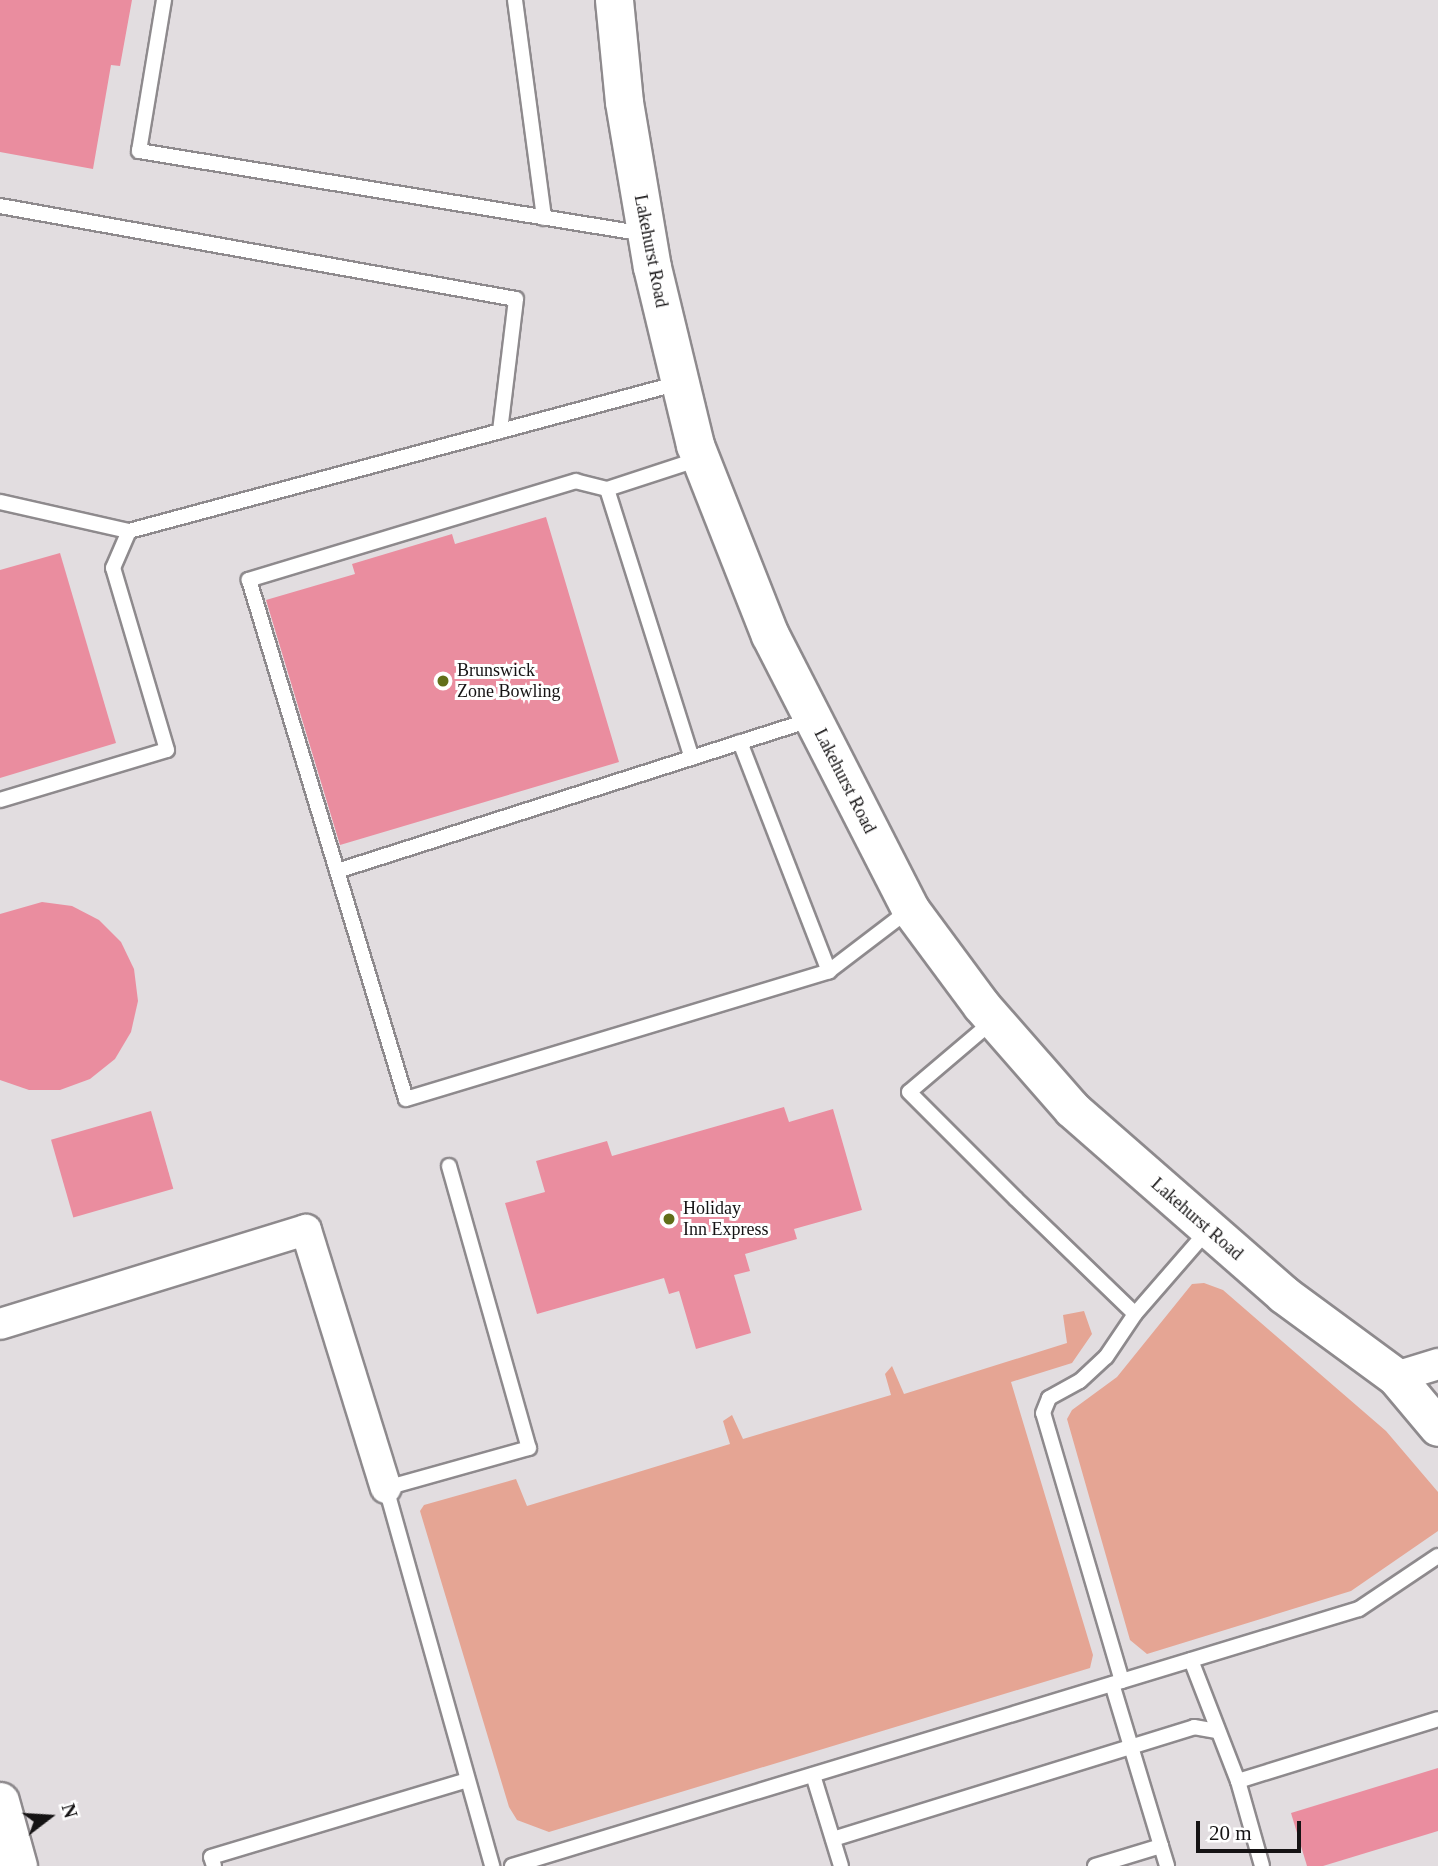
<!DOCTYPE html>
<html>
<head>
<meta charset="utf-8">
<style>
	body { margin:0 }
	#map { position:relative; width:1438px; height:1866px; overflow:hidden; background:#e2dde0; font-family:Georgia,serif }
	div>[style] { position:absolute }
	.green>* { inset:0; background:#e5a594 }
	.building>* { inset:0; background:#ea8d9f; transform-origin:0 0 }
	.roads { filter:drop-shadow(2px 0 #8e8a8d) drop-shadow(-2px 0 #8e8a8d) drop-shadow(0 2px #8e8a8d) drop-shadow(0 -2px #8e8a8d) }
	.service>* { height:14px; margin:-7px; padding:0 7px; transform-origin:7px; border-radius:7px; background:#fff }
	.minor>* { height:30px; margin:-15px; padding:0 15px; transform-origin:15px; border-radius:15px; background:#fff }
	.tertiary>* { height:37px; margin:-18.5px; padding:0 18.5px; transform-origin:18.5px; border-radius:18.5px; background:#fff }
	.dots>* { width:19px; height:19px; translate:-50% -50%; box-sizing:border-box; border:4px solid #fff; border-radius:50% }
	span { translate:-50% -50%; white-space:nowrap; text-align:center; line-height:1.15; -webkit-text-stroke:6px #fff; paint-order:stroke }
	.street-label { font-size:18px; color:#151314 }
	.poi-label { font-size:18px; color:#151314 }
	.left { translate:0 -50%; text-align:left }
	.north { position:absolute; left:14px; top:1782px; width:70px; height:70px; -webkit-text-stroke:5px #fff; paint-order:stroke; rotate:73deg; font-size:19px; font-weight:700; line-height:28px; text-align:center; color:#151314 }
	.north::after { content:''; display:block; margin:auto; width:24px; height:32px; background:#151314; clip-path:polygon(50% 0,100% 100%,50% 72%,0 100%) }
	.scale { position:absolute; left:1196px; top:1821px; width:105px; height:32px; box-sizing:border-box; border:4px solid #151314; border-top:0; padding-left:9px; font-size:21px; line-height:24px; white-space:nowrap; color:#151314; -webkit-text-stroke:5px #fff; paint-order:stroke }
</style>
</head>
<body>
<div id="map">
	<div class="green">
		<div style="clip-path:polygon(1204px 1283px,1223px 1290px,1386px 1431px,1438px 1492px,1438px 1531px,1351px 1591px,1147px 1654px,1130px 1640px,1067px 1419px,1072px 1410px,1117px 1377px,1192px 1284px)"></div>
		<div style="clip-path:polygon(1084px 1311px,1092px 1334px,1072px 1363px,1011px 1382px,1093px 1655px,1090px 1668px,549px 1832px,517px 1820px,509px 1807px,420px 1511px,424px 1505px,516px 1479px,527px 1506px,730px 1444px,723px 1421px,732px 1415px,743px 1439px,891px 1395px,885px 1374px,892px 1366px,904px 1394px,1067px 1343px,1063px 1315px)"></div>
	</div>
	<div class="building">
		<div style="clip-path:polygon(0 0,132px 0,120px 66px,111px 65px,93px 169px,0 152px)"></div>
		<div style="clip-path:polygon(546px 517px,619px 762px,340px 845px,266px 600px,355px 574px,352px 564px,452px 534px,455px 544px)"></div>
		<div style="clip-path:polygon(60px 553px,116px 743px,0 778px,0 570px)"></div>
		<div style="clip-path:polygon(42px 902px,72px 906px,99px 920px,121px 942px,134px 969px,138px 1001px,131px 1032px,115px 1059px,90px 1079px,60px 1090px,29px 1090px,0 1080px,0 914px)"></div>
		<div style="clip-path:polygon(784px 1107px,789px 1122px,833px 1109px,862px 1210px,794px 1229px,797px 1239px,745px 1254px,750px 1271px,734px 1275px,751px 1333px,696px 1349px,679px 1291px,669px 1294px,664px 1278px,537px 1314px,505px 1203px,545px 1192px,536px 1161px,607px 1141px,612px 1156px)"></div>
		<div style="left:151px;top:1111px;width:81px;height:104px;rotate:74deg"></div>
		<div style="clip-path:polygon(1438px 1768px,1438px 1831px,1323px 1866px,1307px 1866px,1291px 1813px)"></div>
	</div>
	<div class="roads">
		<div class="service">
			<div style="left:164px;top:0;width:153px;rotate:99.4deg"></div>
			<div style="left:139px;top:151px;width:513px;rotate:9.32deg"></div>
			<div style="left:515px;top:0;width:220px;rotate:82.4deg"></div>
			<div style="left:0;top:206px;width:524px;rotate:10.22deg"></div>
			<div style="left:516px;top:299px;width:133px;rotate:96.9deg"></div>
			<div style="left:699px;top:459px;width:97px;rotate:161.9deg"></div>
			<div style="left:607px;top:489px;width:32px;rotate:-166deg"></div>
			<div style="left:576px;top:481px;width:342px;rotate:163.2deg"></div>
			<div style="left:249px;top:580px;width:542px;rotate:73.17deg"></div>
			<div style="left:406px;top:1099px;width:442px;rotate:-16.8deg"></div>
			<div style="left:829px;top:971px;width:101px;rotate:-37.3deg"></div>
			<div style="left:607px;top:489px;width:282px;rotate:72.5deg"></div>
			<div style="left:0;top:502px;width:132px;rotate:12.7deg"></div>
			<div style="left:129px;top:531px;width:570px;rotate:-15.06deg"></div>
			<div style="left:740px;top:742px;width:246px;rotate:68.8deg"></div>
			<div style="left:0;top:800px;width:174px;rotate:-16.7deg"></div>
			<div style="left:167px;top:750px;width:190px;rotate:-106.5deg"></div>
			<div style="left:113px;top:568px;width:40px;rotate:-66.6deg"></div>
			<div style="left:337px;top:871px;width:499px;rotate:-17.7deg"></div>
			<div style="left:994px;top:1020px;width:111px;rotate:139.7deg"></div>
			<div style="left:909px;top:1092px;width:151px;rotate:45deg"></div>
			<div style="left:1016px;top:1199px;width:165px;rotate:44deg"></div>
			<div style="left:1135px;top:1314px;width:111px;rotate:-49deg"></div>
			<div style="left:449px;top:1166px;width:293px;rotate:74.2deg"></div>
			<div style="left:529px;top:1448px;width:148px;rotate:164.4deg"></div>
			<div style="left:386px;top:1488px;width:393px;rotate:74.3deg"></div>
			<div style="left:1191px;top:1660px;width:130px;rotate:68.8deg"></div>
			<div style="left:1238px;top:1781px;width:88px;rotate:74.2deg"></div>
			<div style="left:1122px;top:1681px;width:279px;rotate:-106.4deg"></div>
			<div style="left:1043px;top:1413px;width:16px;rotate:-68deg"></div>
			<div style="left:1049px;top:1398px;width:35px;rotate:-29deg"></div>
			<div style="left:1080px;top:1381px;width:35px;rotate:-43deg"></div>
			<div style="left:1106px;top:1357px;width:52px;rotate:-56deg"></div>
			<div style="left:813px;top:1775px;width:95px;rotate:72.9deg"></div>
			<div style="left:1238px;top:1781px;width:209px;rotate:-17.2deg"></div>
			<div style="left:833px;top:1839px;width:378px;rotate:-17.2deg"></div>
			<div style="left:1194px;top:1727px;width:23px;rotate:10deg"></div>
			<div style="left:1161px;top:1846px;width:21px;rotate:73deg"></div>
			<div style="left:214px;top:1866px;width:9px;rotate:-108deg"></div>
			<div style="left:211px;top:1857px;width:267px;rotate:-16.7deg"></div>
			<div style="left:512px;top:1866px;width:885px;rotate:-16.88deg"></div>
			<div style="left:1359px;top:1609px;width:95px;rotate:-33.9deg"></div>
			<div style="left:1095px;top:1866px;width:69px;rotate:-16.9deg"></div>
			<div style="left:1161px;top:1846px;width:169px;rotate:-106.8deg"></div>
		</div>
		<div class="minor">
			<div style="left:0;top:1324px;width:320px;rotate:-17.1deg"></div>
			<div style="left:306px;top:1230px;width:270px;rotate:72.8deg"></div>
			<div style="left:1396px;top:1377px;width:44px;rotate:-17.2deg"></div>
		</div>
		<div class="tertiary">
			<div style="left:614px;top:0;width:102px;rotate:84.4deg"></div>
			<div style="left:624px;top:102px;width:167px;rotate:80.4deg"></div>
			<div style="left:652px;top:267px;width:183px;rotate:76.4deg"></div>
			<div style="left:695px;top:445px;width:204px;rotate:68.5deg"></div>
			<div style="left:770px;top:635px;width:308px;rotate:62.9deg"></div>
			<div style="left:910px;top:909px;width:119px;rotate:53.5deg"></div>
			<div style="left:981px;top:1005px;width:138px;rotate:48.8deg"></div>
			<div style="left:1072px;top:1109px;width:281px;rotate:41.2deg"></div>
			<div style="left:1283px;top:1294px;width:140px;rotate:36.3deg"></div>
			<div style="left:1396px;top:1377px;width:65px;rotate:50deg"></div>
			<div style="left:0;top:1801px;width:67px;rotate:74.5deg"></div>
		</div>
	</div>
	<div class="dots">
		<div style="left:443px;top:681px;background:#616e19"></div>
		<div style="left:669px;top:1219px;background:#616e19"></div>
	</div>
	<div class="street-label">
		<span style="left:651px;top:251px;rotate:79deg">Lakehurst Road</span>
		<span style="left:845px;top:781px;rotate:63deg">Lakehurst Road</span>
		<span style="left:1197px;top:1219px;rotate:41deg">Lakehurst Road</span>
	</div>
	<div class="poi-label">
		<span class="left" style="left:457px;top:681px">Brunswick<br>Zone Bowling</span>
		<span class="left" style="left:683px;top:1219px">Holiday<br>Inn Express</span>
	</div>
	<div class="north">N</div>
	<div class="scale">20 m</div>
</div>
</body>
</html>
